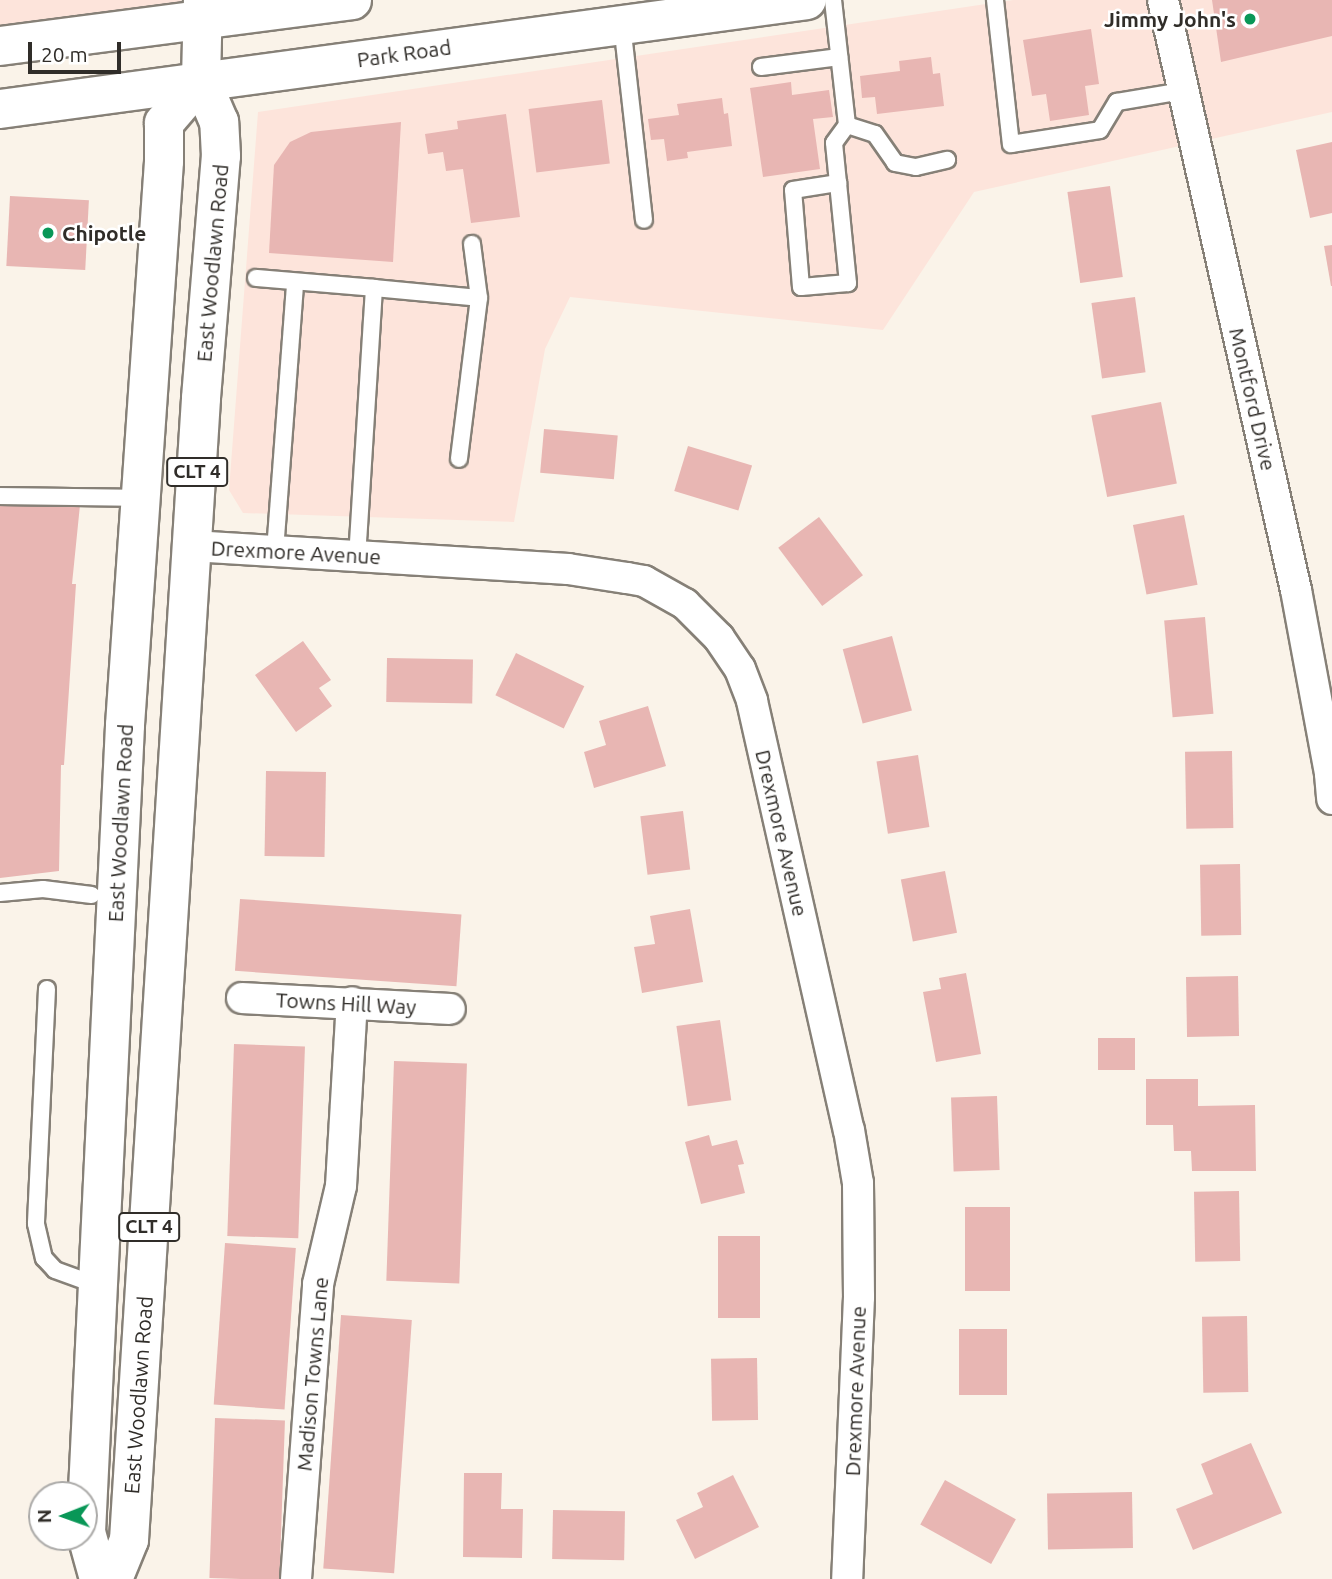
<!DOCTYPE html>
<html>
<head>
<meta charset="utf-8">
<style>
	body { margin:0 }
	#map { position:relative; width:1332px; height:1579px; overflow:hidden; background:#faf3e9; font-family:Ubuntu,sans-serif }
	div>[style] { position:absolute }
	.commercial>* { inset:0; background:#fde4db }
	.building>* { inset:0; background:#e8b6b3; transform-origin:0 0 }
	.roads { filter:drop-shadow(2px 0 #868077) drop-shadow(-2px 0 #868077) drop-shadow(0 2px #868077) drop-shadow(0 -2px #868077) }
	.lane>* { height:16px; margin:-8px; padding:0 8px; transform-origin:8px; border-radius:8px; background:#fff }
	.street>* { height:30px; margin:-15px; padding:0 15px; transform-origin:15px; border-radius:15px; background:#fff }
	.secondary>* { height:38px; margin:-19px; padding:0 19px; transform-origin:19px; border-radius:19px; background:#fff }
	.primary>* { height:38px; margin:-19px; padding:0 19px; transform-origin:19px; border-radius:19px; background:#fff }
	.dots>* { width:19px; height:19px; translate:-50% -50%; box-sizing:border-box; border:4px solid #fff; border-radius:50% }
	span { translate:-50% -50%; white-space:nowrap; text-align:center; line-height:1.15; -webkit-text-stroke:5px #fff; paint-order:stroke }
	.shield-label span { padding:2px 5px; background:#fff; border:2px solid; border-radius:5px; -webkit-text-stroke-width:0 }
	.shield-label { font-size:19px; color:#302d29; font-weight:700 }
	.poi-label { font-size:21px; color:#302d29; font-weight:700 }
	.right { translate:-100% -50%; text-align:right }
	.left { translate:0 -50%; text-align:left }
	.street-label { font-size:21px; color:#302d29 }
	.north { position:absolute; left:28px; top:1481px; width:70px; height:70px; box-sizing:border-box; background:#fff; border:2px solid #acaba9; border-radius:50%; rotate:269deg; font-size:19px; font-weight:700; line-height:28px; text-align:center; color:#302d29 }
	.north::after { content:''; display:block; margin:auto; width:24px; height:32px; background:#099757; clip-path:polygon(50% 0,100% 100%,50% 72%,0 100%) }
	.scale { position:absolute; left:28px; top:42px; width:93px; height:32px; box-sizing:border-box; border:4px solid #302d29; border-top:0; padding-left:9px; font-size:21px; line-height:24px; white-space:nowrap; color:#302d29; -webkit-text-stroke:5px #fff; paint-order:stroke }
</style>
</head>
<body>
<div id="map">
	<div class="commercial">
		<div style="clip-path:polygon(0 0,181px 0,182px 11px,0 36px)"></div>
		<div style="clip-path:polygon(1013px 0,1332px 0,1332px 112px,974px 192px,883px 330px,570px 297px,545px 349px,514px 522px,243px 513px,229px 490px,258px 112px)"></div>
	</div>
	<div class="building">
		<div style="clip-path:polygon(1212px 0,1332px 0,1332px 36px,1221px 62px)"></div>
		<div style="clip-path:polygon(1091px 29px,1099px 84px,1085px 86px,1089px 115px,1050px 121px,1046px 94px,1032px 96px,1023px 40px)"></div>
		<div style="clip-path:polygon(931px 57px,933px 74px,940px 73px,944px 106px,877px 114px,875px 97px,862px 98px,860px 76px,900px 71px,899px 61px)"></div>
		<div style="clip-path:polygon(791px 82px,792px 95px,829px 90px,833px 117px,813px 119px,820px 169px,763px 177px,750px 88px)"></div>
		<div style="clip-path:polygon(722px 98px,724px 114px,728px 113px,732px 146px,687px 152px,688px 158px,667px 161px,664px 139px,651px 140px,648px 119px,679px 115px,677px 104px)"></div>
		<div style="left:602px;top:100px;width:64px;height:74px;rotate:83deg"></div>
		<div style="clip-path:polygon(506px 114px,520px 217px,471px 223px,463px 169px,446px 171px,443px 152px,428px 154px,425px 134px,458px 129px,457px 121px)"></div>
		<div style="clip-path:polygon(401px 122px,393px 262px,269px 253px,274px 165px,290px 142px,311px 132px)"></div>
		<div style="clip-path:polygon(1332px 142px,1332px 213px,1310px 218px,1296px 150px)"></div>
		<div style="left:1110px;top:186px;width:92px;height:43px;rotate:82deg"></div>
		<div style="left:10px;top:196px;width:79px;height:70px;rotate:3deg"></div>
		<div style="clip-path:polygon(1332px 245px,1332px 286px,1331px 286px,1324px 246px)"></div>
		<div style="left:1135px;top:297px;width:76px;height:44px;rotate:82deg"></div>
		<div style="left:1161px;top:402px;width:83px;height:71px;rotate:79deg"></div>
		<div style="left:544px;top:429px;width:74px;height:44px;rotate:5deg"></div>
		<div style="left:688px;top:446px;width:67px;height:47px;rotate:17deg"></div>
		<div style="clip-path:polygon(0 502px,80px 505px,72px 584px,76px 584px,64px 765px,61px 765px,59px 871px,0 878px)"></div>
		<div style="left:1184px;top:515px;width:71px;height:52px;rotate:79deg"></div>
		<div style="left:819px;top:517px;width:73px;height:51px;rotate:53deg"></div>
		<div style="left:1205px;top:617px;width:97px;height:41px;rotate:85deg"></div>
		<div style="left:892px;top:636px;width:77px;height:51px;rotate:75deg"></div>
		<div style="clip-path:polygon(303px 641px,331px 680px,319px 688px,332px 706px,296px 732px,255px 675px)"></div>
		<div style="left:516px;top:653px;width:76px;height:47px;rotate:26deg"></div>
		<div style="left:387px;top:658px;width:86px;height:44px;rotate:1deg"></div>
		<div style="clip-path:polygon(648px 706px,666px 766px,594px 788px,584px 752px,606px 745px,599px 721px)"></div>
		<div style="left:1232px;top:751px;width:77px;height:47px;rotate:89deg"></div>
		<div style="left:918px;top:755px;width:73px;height:42px;rotate:81deg"></div>
		<div style="left:266px;top:771px;width:60px;height:85px;rotate:1deg"></div>
		<div style="left:683px;top:811px;width:59px;height:43px;rotate:83deg"></div>
		<div style="left:1240px;top:864px;width:71px;height:40px;rotate:89deg"></div>
		<div style="left:945px;top:871px;width:63px;height:45px;rotate:79deg"></div>
		<div style="left:240px;top:899px;width:222px;height:72px;rotate:4deg"></div>
		<div style="clip-path:polygon(690px 909px,703px 982px,642px 993px,634px 947px,655px 944px,650px 916px)"></div>
		<div style="clip-path:polygon(966px 973px,981px 1054px,936px 1062px,923px 992px,941px 989px,939px 978px)"></div>
		<div style="left:1238px;top:976px;width:60px;height:52px;rotate:89deg"></div>
		<div style="left:720px;top:1020px;width:81px;height:44px;rotate:82deg"></div>
		<div style="left:1098px;top:1038px;width:37px;height:32px"></div>
		<div style="left:234px;top:1044px;width:71px;height:192px;rotate:2deg"></div>
		<div style="left:394px;top:1061px;width:73px;height:220px;rotate:2deg"></div>
		<div style="clip-path:polygon(1146px 1079px,1198px 1079px,1198px 1106px,1255px 1105px,1256px 1171px,1192px 1171px,1191px 1151px,1174px 1151px,1173px 1125px,1146px 1125px)"></div>
		<div style="left:997px;top:1096px;width:74px;height:46px;rotate:88deg"></div>
		<div style="clip-path:polygon(709px 1135px,712px 1146px,737px 1140px,744px 1164px,738px 1165px,745px 1193px,701px 1204px,685px 1142px)"></div>
		<div style="left:1239px;top:1191px;width:70px;height:45px;rotate:89deg"></div>
		<div style="left:965px;top:1207px;width:45px;height:84px"></div>
		<div style="left:718px;top:1236px;width:42px;height:82px"></div>
		<div style="left:225px;top:1243px;width:71px;height:162px;rotate:4deg"></div>
		<div style="left:341px;top:1315px;width:71px;height:254px;rotate:4deg"></div>
		<div style="left:1247px;top:1316px;width:76px;height:45px;rotate:89deg"></div>
		<div style="left:959px;top:1329px;width:48px;height:66px"></div>
		<div style="left:757px;top:1358px;width:62px;height:46px;rotate:89deg"></div>
		<div style="left:215px;top:1418px;width:70px;height:160px;rotate:2deg"></div>
		<div style="clip-path:polygon(1251px 1443px,1282px 1513px,1193px 1550px,1176px 1509px,1213px 1494px,1201px 1464px)"></div>
		<div style="clip-path:polygon(464px 1473px,502px 1473px,501px 1509px,523px 1509px,522px 1558px,463px 1557px)"></div>
		<div style="clip-path:polygon(733px 1475px,759px 1527px,695px 1559px,676px 1520px,703px 1507px,697px 1493px)"></div>
		<div style="left:945px;top:1480px;width:81px;height:51px;rotate:29deg"></div>
		<div style="left:1132px;top:1492px;width:56px;height:85px;rotate:89deg"></div>
		<div style="left:553px;top:1510px;width:72px;height:49px;rotate:1deg"></div>
	</div>
	<div class="roads">
		<div class="lane">
			<div style="left:833px;top:0;width:126px;rotate:83.6deg"></div>
			<div style="left:847px;top:125px;width:22px;rotate:126deg"></div>
			<div style="left:834px;top:143px;width:141px;rotate:84.3deg"></div>
			<div style="left:848px;top:283px;width:47px;rotate:175.1deg"></div>
			<div style="left:801px;top:287px;width:97px;rotate:-94.7deg"></div>
			<div style="left:793px;top:190px;width:46px;rotate:-8.8deg"></div>
			<div style="left:995px;top:0;width:145px;rotate:83.7deg"></div>
			<div style="left:1011px;top:144px;width:90px;rotate:-8.9deg"></div>
			<div style="left:1100px;top:130px;width:33px;rotate:-59deg"></div>
			<div style="left:1117px;top:102px;width:67px;rotate:-9.5deg"></div>
			<div style="left:622px;top:24px;width:197px;rotate:83.6deg"></div>
			<div style="left:761px;top:67px;width:79px;rotate:-7.3deg"></div>
			<div style="left:847px;top:125px;width:29px;rotate:18deg"></div>
			<div style="left:875px;top:134px;width:35px;rotate:55deg"></div>
			<div style="left:895px;top:163px;width:21px;rotate:11deg"></div>
			<div style="left:916px;top:167px;width:32px;rotate:-13deg"></div>
			<div style="left:472px;top:244px;width:54px;rotate:82.6deg"></div>
			<div style="left:256px;top:278px;width:118px;rotate:4.8deg"></div>
			<div style="left:374px;top:288px;width:268px;rotate:93.6deg"></div>
			<div style="left:374px;top:288px;width:105px;rotate:5.4deg"></div>
			<div style="left:479px;top:298px;width:162px;rotate:97.1deg"></div>
			<div style="left:0;top:496px;width:141px;rotate:0.8deg"></div>
			<div style="left:275px;top:551px;width:269px;rotate:-85.7deg"></div>
			<div style="left:0;top:893px;width:43px;rotate:-5.3deg"></div>
			<div style="left:43px;top:889px;width:49px;rotate:7deg"></div>
			<div style="left:47px;top:989px;width:235px;rotate:92.7deg"></div>
			<div style="left:36px;top:1224px;width:35px;rotate:77deg"></div>
			<div style="left:44px;top:1258px;width:16px;rotate:47deg"></div>
			<div style="left:55px;top:1270px;width:33px;rotate:20deg"></div>
		</div>
		<div class="street">
			<div style="left:1163px;top:0;width:605px;rotate:77.3deg"></div>
			<div style="left:1296px;top:590px;width:187px;rotate:79.5deg"></div>
			<div style="left:1330px;top:774px;width:25px;rotate:85deg"></div>
			<div style="left:192px;top:546px;width:377px;rotate:3.5deg"></div>
			<div style="left:568px;top:569px;width:60px;rotate:8.7deg"></div>
			<div style="left:627px;top:578px;width:17px;rotate:10deg"></div>
			<div style="left:644px;top:581px;width:47px;rotate:29.3deg"></div>
			<div style="left:685px;top:604px;width:48px;rotate:45deg"></div>
			<div style="left:719px;top:638px;width:37px;rotate:56deg"></div>
			<div style="left:740px;top:669px;width:34px;rotate:69deg"></div>
			<div style="left:752px;top:701px;width:440px;rotate:77.3deg"></div>
			<div style="left:849px;top:1130px;width:54px;rotate:80.4deg"></div>
			<div style="left:858px;top:1183px;width:114px;rotate:89.5deg"></div>
			<div style="left:859px;top:1297px;width:282px;rotate:92.4deg"></div>
			<div style="left:242px;top:998px;width:208px;rotate:3deg"></div>
			<div style="left:296px;top:1579px;width:296px;rotate:-85.7deg"></div>
			<div style="left:318px;top:1284px;width:101px;rotate:-76.8deg"></div>
			<div style="left:341px;top:1186px;width:184px;rotate:-86.6deg"></div>
		</div>
		<div class="secondary">
			<div style="left:0;top:46px;width:355px;rotate:-7.4deg"></div>
			<div style="left:0;top:109px;width:814px;rotate:-7.69deg"></div>
		</div>
		<div class="primary">
			<div style="left:99px;top:1579px;width:49px;rotate:-105.5deg"></div>
			<div style="left:86px;top:1532px;width:808px;rotate:-87.23deg"></div>
			<div style="left:125px;top:725px;width:565px;rotate:-86.04deg"></div>
			<div style="left:164px;top:161px;width:38px;rotate:-90deg"></div>
			<div style="left:164px;top:123px;width:57px;rotate:-49.3deg"></div>
			<div style="left:113px;top:1579px;width:42px;rotate:-67.7deg"></div>
			<div style="left:129px;top:1540px;width:1144px;rotate:-86.39deg"></div>
			<div style="left:201px;top:398px;width:243px;rotate:-85.3deg"></div>
			<div style="left:221px;top:156px;width:34px;rotate:-93deg"></div>
			<div style="left:219px;top:122px;width:46px;rotate:-113.2deg"></div>
			<div style="left:201px;top:80px;width:80px;rotate:-88.6deg"></div>
		</div>
	</div>
	<div class="dots">
		<div style="left:1250px;top:19px;background:#099757"></div>
		<div style="left:48px;top:233px;background:#099757"></div>
	</div>
	<div class="shield-label">
		<span style="left:197px;top:472px">CLT 4</span>
		<span style="left:149px;top:1227px">CLT 4</span>
	</div>
	<div class="poi-label">
		<span class="right" style="left:1236px;top:19px">Jimmy John's</span>
		<span class="left" style="left:62px;top:233px">Chipotle</span>
	</div>
	<div class="street-label">
		<span style="left:404px;top:53px;rotate:-8deg">Park Road</span>
		<span style="left:212px;top:263px;rotate:-85deg">East Woodlawn Road</span>
		<span style="left:1253px;top:399px;rotate:77deg">Montford Drive</span>
		<span style="left:296px;top:552px;rotate:3deg">Drexmore Avenue</span>
		<span style="left:120px;top:823px;rotate:-87deg">East Woodlawn Road</span>
		<span style="left:782px;top:833px;rotate:77deg">Drexmore Avenue</span>
		<span style="left:346px;top:1003px;rotate:3deg">Towns Hill Way</span>
		<span style="left:312px;top:1374px;rotate:-85deg">Madison Towns Lane</span>
		<span style="left:855px;top:1391px;rotate:-88deg">Drexmore Avenue</span>
		<span style="left:138px;top:1395px;rotate:-86deg">East Woodlawn Road</span>
	</div>
	<div class="north">N</div>
	<div class="scale">20 m</div>
</div>
</body>
</html>
